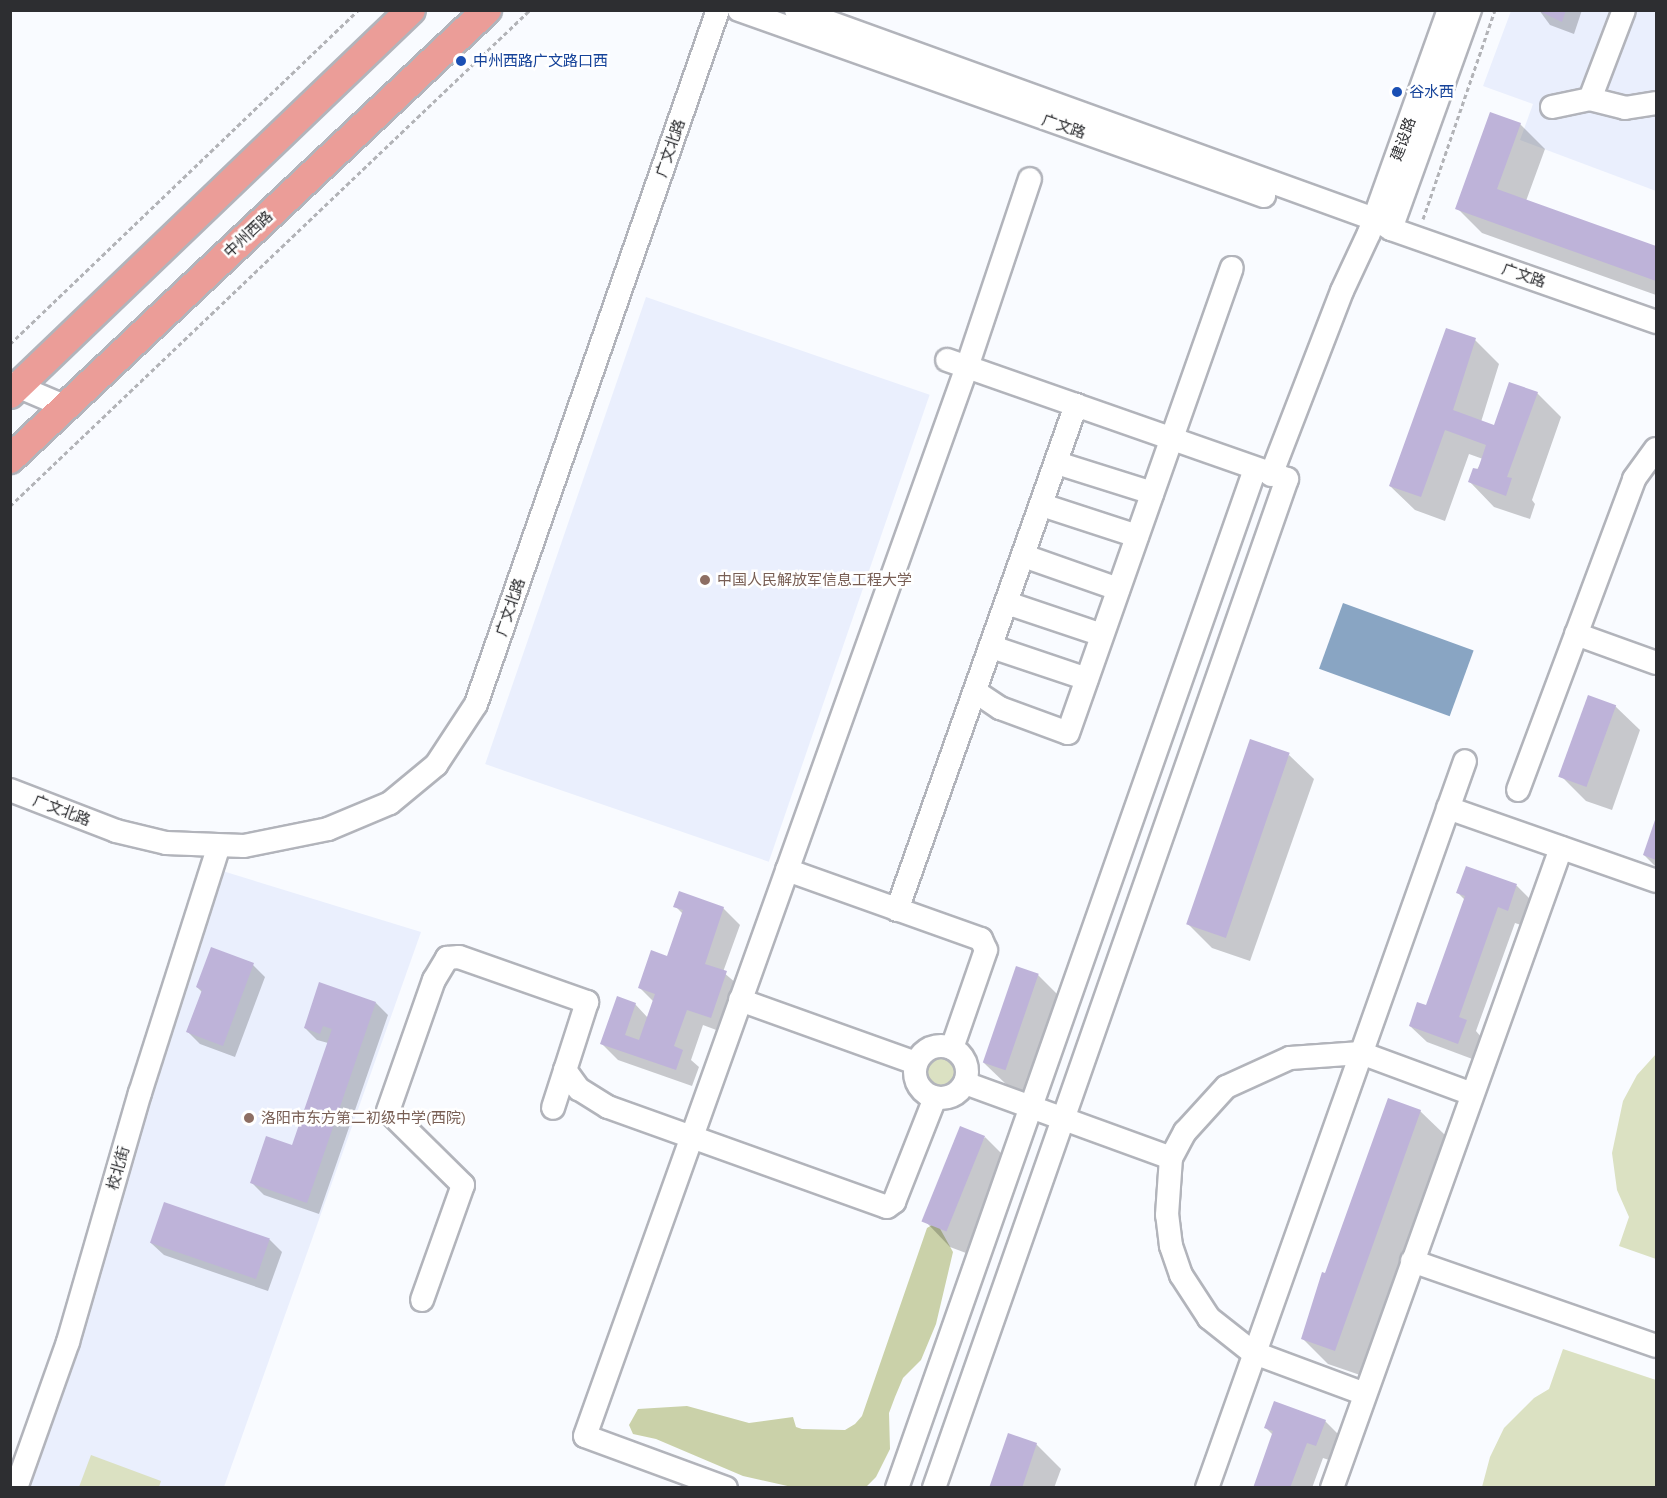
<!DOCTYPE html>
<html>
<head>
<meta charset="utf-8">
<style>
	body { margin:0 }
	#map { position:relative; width:1667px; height:1498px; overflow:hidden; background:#f9fbff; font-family:"IBM Plex Sans","Noto Sans SC",sans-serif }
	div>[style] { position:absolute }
	.built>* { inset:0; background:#eaeffd; transform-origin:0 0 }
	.green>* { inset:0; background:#dbe1c2 }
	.round { border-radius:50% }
	.forest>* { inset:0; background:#cad1a9 }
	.water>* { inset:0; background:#89a5c3; transform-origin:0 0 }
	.shadow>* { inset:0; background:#0003 }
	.building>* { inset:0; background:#beb3d9; transform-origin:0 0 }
	.path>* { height:3px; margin-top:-1.5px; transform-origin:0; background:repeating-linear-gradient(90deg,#b2b3b7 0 4.5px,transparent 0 7.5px) }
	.roads { filter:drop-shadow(2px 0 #b2b4bb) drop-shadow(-2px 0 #b2b4bb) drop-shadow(0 2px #b2b4bb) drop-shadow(0 -2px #b2b4bb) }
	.minor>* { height:22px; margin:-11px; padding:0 11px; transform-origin:11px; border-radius:11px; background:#fff }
	.minor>.ring { margin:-11px; padding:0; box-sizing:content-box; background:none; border:22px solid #fff; border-radius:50% }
	.major>* { height:28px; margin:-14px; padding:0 14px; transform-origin:14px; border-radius:14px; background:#eb9d98 }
	.dots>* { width:16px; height:16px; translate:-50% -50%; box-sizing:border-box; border:3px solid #fff; border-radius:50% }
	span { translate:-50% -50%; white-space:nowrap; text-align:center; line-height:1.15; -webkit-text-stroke:5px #fff; paint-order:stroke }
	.transit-label { font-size:15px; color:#164399 }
	.left { translate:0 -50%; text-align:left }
	.street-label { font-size:15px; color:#2d2e31 }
	.education-label { font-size:15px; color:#785e54 }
	.frame { position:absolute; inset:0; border:12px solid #2d2e31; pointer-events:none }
</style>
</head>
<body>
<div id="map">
	<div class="built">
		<div style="clip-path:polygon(1511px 11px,1656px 11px,1656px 191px,1520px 140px,1533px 104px,1483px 86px)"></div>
		<div style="left:646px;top:297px;width:300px;height:494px;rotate:19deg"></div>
		<div style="clip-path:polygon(216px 869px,421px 932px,224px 1487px,25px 1488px)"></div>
	</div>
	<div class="green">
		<div class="round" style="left:924px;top:1054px;width:36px;height:36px"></div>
		<div style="clip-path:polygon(1656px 1054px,1656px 1259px,1619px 1246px,1629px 1217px,1617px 1190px,1612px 1153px,1623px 1101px,1637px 1075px)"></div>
		<div style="clip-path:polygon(1563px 1349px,1656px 1380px,1656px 1487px,1482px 1487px,1490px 1457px,1504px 1428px,1534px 1398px,1549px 1389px)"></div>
		<div style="clip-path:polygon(91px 1455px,161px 1481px,159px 1487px,79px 1487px)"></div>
	</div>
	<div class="forest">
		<div style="clip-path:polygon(932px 1225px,938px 1225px,953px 1252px,936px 1324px,921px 1360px,903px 1378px,895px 1397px,889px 1413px,890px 1449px,876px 1477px,866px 1487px,792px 1487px,743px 1476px,656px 1439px,633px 1434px,629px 1425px,638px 1409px,687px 1406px,749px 1423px,793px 1417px,796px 1427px,802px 1429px,845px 1430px,855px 1424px,862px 1416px,927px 1228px)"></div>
	</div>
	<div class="water">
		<div style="left:1343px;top:603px;width:139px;height:70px;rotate:20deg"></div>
	</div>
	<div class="shadow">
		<div style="clip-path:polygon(1539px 10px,1582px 10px,1574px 34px,1550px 25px)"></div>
		<div style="clip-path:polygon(1520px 124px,1545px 149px,1526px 201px,1656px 247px,1656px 295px,1482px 233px,1457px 208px)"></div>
		<div style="clip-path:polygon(1475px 340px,1499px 364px,1481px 422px,1495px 427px,1537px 393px,1561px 417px,1532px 500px,1535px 504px,1530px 519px,1494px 507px,1470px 482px,1483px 459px,1469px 454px,1445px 521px,1415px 510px,1390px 486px)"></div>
		<div style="clip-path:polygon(1615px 706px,1640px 730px,1612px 810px,1586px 801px,1561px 776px)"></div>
		<div style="clip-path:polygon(1289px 755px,1314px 779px,1250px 961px,1212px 948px,1187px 923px)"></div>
		<div style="clip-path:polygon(1656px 820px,1656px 867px,1644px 855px)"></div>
		<div style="clip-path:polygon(1467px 868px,1517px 886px,1533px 902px,1524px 926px,1515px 923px,1476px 1031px,1482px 1038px,1475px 1060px,1427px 1042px,1410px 1026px,1426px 1007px,1465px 900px,1458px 893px)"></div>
		<div style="clip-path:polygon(675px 906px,723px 908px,740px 925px,723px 972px,743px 989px,727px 1034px,703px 1025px,691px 1060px,699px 1067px,692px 1086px,618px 1060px,602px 1044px,635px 1004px,648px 1018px,654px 1002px,639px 987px,667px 958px,683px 914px)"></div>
		<div style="clip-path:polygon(253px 965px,265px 977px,235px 1057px,200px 1044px,187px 1031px,202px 992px,197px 987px)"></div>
		<div style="clip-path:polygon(1038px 975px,1063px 1000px,1030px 1095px,1009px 1087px,984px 1063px)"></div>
		<div style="clip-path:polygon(376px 1003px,388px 1015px,319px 1214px,264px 1195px,252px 1183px,293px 1147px,328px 1043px,317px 1040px,305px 1028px)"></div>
		<div style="clip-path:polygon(1420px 1111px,1445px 1135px,1360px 1375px,1328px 1364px,1303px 1339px,1326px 1275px)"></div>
		<div style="clip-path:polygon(985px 1137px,1009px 1161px,974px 1256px,950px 1247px,926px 1222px)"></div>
		<div style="clip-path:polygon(165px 1204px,270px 1240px,282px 1252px,268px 1291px,164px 1255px,151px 1243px)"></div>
		<div style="clip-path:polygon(1325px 1421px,1341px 1437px,1332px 1461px,1323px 1458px,1312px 1488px,1254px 1488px,1273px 1435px,1266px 1428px)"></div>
		<div style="clip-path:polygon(1036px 1444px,1061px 1469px,1054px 1488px,991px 1488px)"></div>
	</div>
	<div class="building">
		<div style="clip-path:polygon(1537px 10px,1566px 10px,1562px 22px)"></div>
		<div style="clip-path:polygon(1490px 112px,1521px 123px,1497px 189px,1656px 246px,1656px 281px,1455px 209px)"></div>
		<div style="clip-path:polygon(1446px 328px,1476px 338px,1453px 410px,1494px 425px,1509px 382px,1538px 392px,1507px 477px,1512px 478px,1506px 496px,1468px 482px,1473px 468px,1478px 469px,1486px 445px,1445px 430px,1421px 497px,1389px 486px)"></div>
		<div style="left:1588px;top:695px;width:30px;height:87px;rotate:20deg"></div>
		<div style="left:1250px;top:739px;width:42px;height:196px;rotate:19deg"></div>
		<div style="clip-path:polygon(1656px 817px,1656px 860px,1643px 855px)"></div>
		<div style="clip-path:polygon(1466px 866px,1517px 884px,1508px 911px,1498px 907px,1459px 1017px,1467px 1020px,1458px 1044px,1409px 1026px,1417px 1002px,1426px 1005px,1465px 896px,1456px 893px)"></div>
		<div style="clip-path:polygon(679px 891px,724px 907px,705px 964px,727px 971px,711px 1018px,687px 1010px,674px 1046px,683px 1050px,676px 1070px,600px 1044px,617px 996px,636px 1003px,625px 1035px,639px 1040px,655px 994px,638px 988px,651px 950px,667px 956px,683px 910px,673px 907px)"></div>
		<div style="clip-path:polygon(211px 947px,254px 963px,223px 1046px,186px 1032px,202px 990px,196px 987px)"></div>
		<div style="left:1016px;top:966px;width:24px;height:102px;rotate:19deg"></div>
		<div style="clip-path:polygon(319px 982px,376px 1002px,307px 1203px,250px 1183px,266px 1136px,292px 1145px,332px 1029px,323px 1026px,320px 1034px,304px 1028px)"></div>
		<div style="clip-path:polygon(1388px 1098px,1421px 1110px,1335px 1351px,1301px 1339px,1322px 1272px,1325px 1273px)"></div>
		<div style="left:960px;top:1126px;width:27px;height:103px;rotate:22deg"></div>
		<div style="left:164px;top:1202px;width:112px;height:43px;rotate:19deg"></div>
		<div style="clip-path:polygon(1274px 1401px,1326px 1420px,1316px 1446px,1307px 1443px,1290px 1488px,1253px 1488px,1273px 1431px,1264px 1428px)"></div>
		<div style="clip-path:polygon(1008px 1433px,1037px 1443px,1022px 1488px,989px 1488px)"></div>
	</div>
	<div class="path">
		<div style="left:1423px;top:219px;width:221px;rotate:-71deg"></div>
		<div style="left:10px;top:344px;width:482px;rotate:-43.8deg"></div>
		<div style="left:10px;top:506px;width:719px;rotate:-43.65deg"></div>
	</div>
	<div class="roads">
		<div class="minor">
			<div style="left:739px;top:10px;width:557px;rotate:19.51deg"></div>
			<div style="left:796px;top:10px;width:615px;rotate:19.88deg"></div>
			<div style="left:1374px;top:219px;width:20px;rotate:30deg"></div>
			<div style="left:1391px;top:229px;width:281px;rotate:19.3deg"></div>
			<div style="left:1590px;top:99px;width:95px;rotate:-69.1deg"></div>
			<div style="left:1552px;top:107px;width:39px;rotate:-12deg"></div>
			<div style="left:1590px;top:99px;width:36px;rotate:14deg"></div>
			<div style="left:1625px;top:108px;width:31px;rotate:-9deg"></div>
			<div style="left:1391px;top:229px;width:233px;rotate:-70.2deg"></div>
			<div style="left:10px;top:383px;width:59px;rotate:23.1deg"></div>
			<div style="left:1057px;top:463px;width:100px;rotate:17.5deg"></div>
			<div style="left:1271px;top:475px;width:197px;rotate:-68.9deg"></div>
			<div style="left:1342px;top:291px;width:64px;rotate:-65deg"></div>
			<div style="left:1369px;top:233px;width:237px;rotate:-70.3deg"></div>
			<div style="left:1042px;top:505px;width:100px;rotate:18.1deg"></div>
			<div style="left:1024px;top:556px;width:100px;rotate:19.3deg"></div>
			<div style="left:1007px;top:603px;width:100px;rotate:18.6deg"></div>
			<div style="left:1576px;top:634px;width:85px;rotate:19.9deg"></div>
			<div style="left:992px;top:647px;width:100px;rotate:18.6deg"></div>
			<div style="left:976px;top:692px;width:29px;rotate:34deg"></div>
			<div style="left:1000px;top:708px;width:72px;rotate:20.2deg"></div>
			<div style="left:1068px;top:733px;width:493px;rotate:-70.6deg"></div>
			<div style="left:10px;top:790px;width:114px;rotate:21.1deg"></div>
			<div style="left:116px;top:831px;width:51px;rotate:13.5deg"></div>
			<div style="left:166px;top:843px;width:78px;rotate:2.2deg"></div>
			<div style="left:244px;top:846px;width:86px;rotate:-11.4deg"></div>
			<div style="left:328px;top:829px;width:67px;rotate:-22.8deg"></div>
			<div style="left:390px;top:803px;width:60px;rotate:-39.6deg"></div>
			<div style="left:436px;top:765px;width:73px;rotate:-56.7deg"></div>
			<div style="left:476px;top:704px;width:735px;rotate:-70.78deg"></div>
			<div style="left:1518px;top:790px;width:332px;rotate:-69.5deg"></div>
			<div style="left:1634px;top:479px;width:37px;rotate:-54deg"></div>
			<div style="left:1448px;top:808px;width:220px;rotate:19.3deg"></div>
			<div style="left:787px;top:870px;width:206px;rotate:19.6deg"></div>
			<div style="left:981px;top:939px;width:12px;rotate:66deg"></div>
			<div style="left:986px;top:950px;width:104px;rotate:109.1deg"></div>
			<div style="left:897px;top:910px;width:536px;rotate:-70.48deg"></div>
			<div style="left:740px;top:1000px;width:187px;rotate:19.7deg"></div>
			<div class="ring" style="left:915px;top:1046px;width:30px;height:30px"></div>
			<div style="left:565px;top:1070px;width:24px;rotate:54deg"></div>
			<div style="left:579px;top:1089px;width:34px;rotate:32deg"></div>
			<div style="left:608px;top:1107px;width:296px;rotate:19.7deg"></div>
			<div style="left:887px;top:1207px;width:9px;rotate:-36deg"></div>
			<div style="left:894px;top:1202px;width:112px;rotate:-68.5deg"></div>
			<div style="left:965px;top:1083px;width:219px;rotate:20deg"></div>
			<div style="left:1412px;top:1261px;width:258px;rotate:19.2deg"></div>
			<div style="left:422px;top:1300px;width:122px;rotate:-70.4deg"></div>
			<div style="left:463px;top:1185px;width:105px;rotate:-135.4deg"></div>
			<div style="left:388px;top:1111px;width:139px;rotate:-70.7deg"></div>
			<div style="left:434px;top:980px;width:26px;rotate:-59deg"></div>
			<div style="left:447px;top:958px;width:12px;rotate:-5deg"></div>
			<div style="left:459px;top:957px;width:136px;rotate:19.4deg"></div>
			<div style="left:587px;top:1002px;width:111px;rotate:107.8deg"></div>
			<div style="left:1365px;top:1394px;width:121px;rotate:-159.6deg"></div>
			<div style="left:1252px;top:1352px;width:55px;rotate:-141.7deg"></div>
			<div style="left:1209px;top:1318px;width:51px;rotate:-123.1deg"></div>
			<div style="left:1181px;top:1275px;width:31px;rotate:-109deg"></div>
			<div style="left:1171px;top:1246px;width:31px;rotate:-97deg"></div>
			<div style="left:1167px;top:1215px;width:57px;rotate:-86deg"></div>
			<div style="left:1171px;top:1158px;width:30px;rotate:-62deg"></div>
			<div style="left:1185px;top:1132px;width:61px;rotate:-47.7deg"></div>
			<div style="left:1226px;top:1087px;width:70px;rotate:-24.4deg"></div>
			<div style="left:1290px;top:1058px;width:71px;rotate:-4deg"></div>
			<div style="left:1361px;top:1053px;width:118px;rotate:20.3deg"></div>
			<div style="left:16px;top:1488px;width:155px;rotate:-70.4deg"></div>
			<div style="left:68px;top:1342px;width:259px;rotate:-73.9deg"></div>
			<div style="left:140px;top:1093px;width:257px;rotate:-72.3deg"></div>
			<div style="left:726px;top:1488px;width:150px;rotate:-159.8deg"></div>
			<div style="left:585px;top:1436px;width:1135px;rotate:-70.34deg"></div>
			<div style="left:967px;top:367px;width:198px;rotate:-71.5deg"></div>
			<div style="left:897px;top:1488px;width:1080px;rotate:-70.64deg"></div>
			<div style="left:934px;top:1488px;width:1069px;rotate:-70.72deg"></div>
			<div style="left:1287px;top:479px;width:360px;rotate:-160.7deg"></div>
			<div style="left:1207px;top:1488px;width:771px;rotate:-70.46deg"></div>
			<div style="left:1332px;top:1488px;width:680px;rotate:-70.31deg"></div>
		</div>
		<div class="major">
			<div style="left:10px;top:394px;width:555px;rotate:-43.76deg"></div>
			<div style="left:10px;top:459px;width:655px;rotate:-43.27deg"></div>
		</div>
	</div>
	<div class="dots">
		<div style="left:461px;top:61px;background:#1a4fb4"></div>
		<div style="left:1397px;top:92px;background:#1a4fb4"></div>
		<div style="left:705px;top:580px;background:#8d6e63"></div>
		<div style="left:249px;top:1118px;background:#8d6e63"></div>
	</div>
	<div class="transit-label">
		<span class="left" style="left:473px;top:61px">中州西路广文路口西</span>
		<span class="left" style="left:1409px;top:92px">谷水西</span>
	</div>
	<div class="street-label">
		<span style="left:1064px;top:126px;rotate:19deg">广文路</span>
		<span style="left:1403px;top:139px;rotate:-70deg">建设路</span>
		<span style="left:670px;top:148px;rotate:-71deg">广文北路</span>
		<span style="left:248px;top:234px;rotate:-43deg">中州西路</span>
		<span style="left:1524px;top:275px;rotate:19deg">广文路</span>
		<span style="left:510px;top:607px;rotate:-71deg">广文北路</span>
		<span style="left:62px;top:810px;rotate:21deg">广文北路</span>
		<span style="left:118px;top:1168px;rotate:-74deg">校北街</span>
	</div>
	<div class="education-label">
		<span class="left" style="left:717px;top:580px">中国人民解放军信息工程大学</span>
		<span class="left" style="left:261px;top:1118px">洛阳市东方第二初级中学(西院)</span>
	</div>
	<div class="frame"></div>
</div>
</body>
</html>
